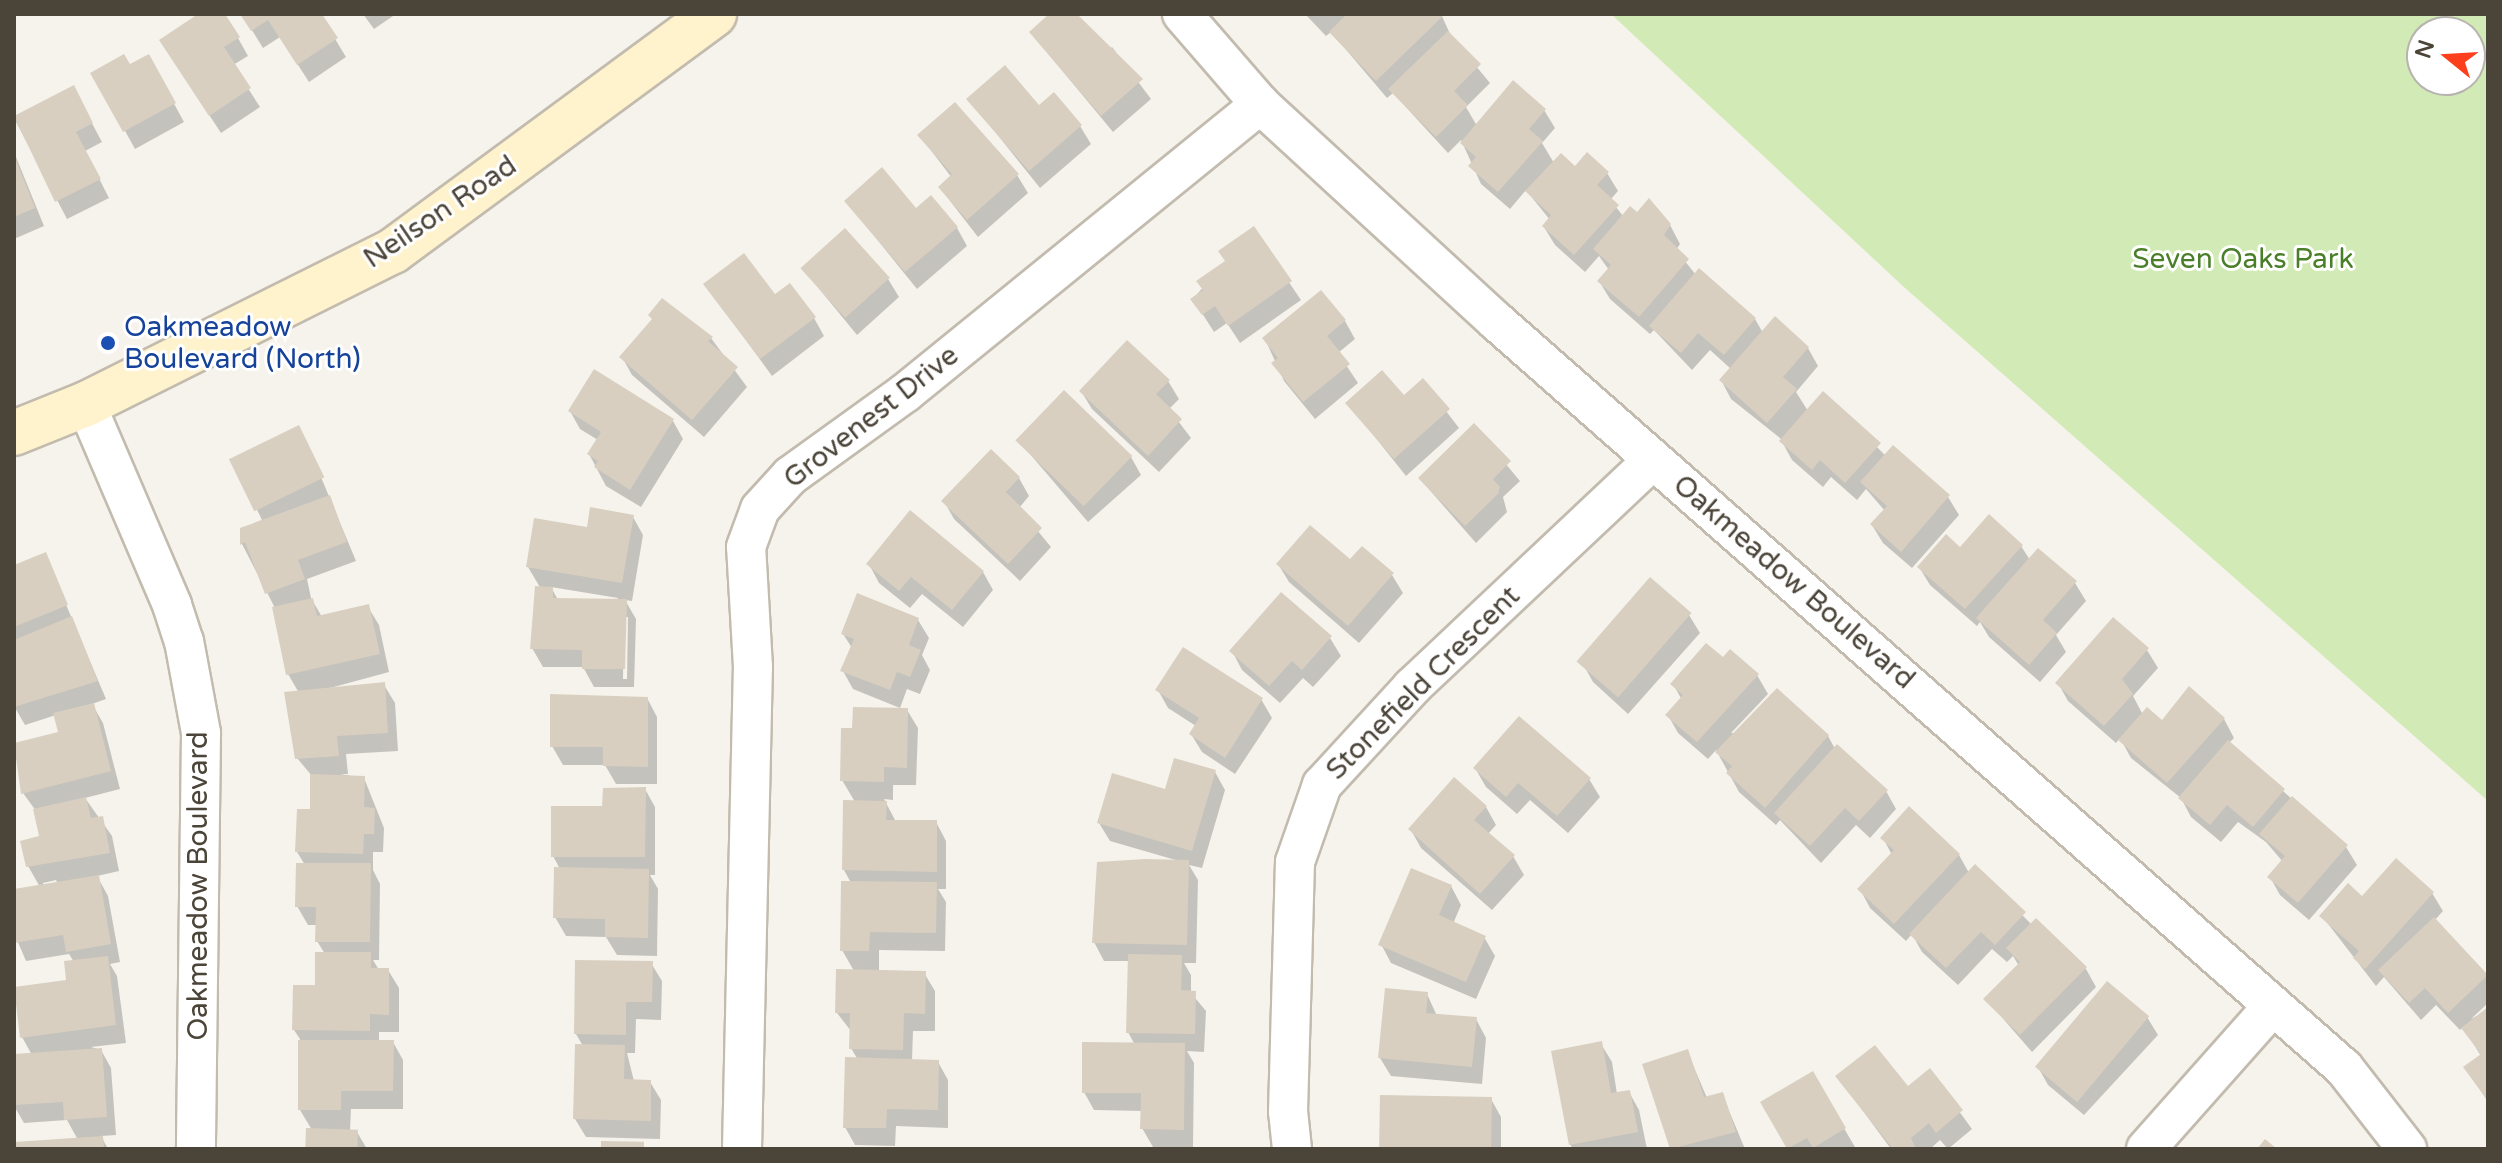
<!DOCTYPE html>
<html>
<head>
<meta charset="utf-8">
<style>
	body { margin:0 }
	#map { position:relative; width:2502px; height:1163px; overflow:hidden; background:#f6f3ec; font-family:"Varela Round",sans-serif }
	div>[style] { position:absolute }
	.green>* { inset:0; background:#d2eab5 }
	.shadow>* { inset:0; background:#0003 }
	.building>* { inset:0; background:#d8cfc1; transform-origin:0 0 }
	.roads { filter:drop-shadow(2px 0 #c2bbae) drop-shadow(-2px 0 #c2bbae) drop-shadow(0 2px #c2bbae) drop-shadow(0 -2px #c2bbae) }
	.minor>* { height:38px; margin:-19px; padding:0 19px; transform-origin:19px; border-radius:19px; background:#fff }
	.secondary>* { height:44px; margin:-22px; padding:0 22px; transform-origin:22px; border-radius:22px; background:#fff3cd }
	.dots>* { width:22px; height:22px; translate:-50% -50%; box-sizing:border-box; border:4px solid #fff; border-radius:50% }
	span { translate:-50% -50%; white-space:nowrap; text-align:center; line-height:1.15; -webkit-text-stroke:6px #fff; paint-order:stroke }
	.street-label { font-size:28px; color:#4b4439 }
	.park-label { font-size:28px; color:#4a7f2a }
	.transit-label { font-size:28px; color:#164399 }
	.left { translate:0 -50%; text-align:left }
	.frame { position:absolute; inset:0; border:16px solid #4b4439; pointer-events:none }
	.north { position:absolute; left:2406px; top:16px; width:80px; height:80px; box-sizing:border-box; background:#fff; border:2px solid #b7b4b0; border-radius:50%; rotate:288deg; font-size:22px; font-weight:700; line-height:32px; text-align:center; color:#4b4439 }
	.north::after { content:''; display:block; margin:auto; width:28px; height:36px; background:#fc3f1d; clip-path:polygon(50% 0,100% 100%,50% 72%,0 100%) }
</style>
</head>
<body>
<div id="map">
	<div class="green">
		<div style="clip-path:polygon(evenodd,1611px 14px,2488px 14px,2488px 801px,1905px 288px,1611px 14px,2422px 32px,2470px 32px,2470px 80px,2422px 80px,2422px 32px)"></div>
	</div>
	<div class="shadow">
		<div style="clip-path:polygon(201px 14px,223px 14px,238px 38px,248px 56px,233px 65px,260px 107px,221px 133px,172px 58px)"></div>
		<div style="clip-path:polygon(242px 14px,320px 14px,346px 57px,309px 82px,280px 37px,263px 48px)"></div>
		<div style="clip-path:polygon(363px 14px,396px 14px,374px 29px)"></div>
		<div style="clip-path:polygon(1052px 14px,1075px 14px,1107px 51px,1112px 47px,1151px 99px,1113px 132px,1031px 33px)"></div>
		<div style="clip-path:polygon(1305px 14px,1366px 14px,1370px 18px,1374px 14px,1441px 14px,1451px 36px,1490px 83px,1466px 107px,1477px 126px,1544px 110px,1555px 128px,1542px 143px,1554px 163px,1607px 173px,1618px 191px,1610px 200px,1624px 217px,1670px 225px,1680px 244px,1676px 250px,1696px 275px,1755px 319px,1763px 333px,1808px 348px,1818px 366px,1796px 392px,1808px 411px,1823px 394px,1886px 456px,1948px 497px,1959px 515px,1912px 568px,1883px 543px,1872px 525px,1885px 511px,1866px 489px,1857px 500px,1831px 477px,1823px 487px,1792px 460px,1780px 438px,1731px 399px,1721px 380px,1731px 369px,1710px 350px,1692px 370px,1654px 330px,1650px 334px,1610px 299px,1599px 281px,1609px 270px,1599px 256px,1585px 272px,1555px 245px,1544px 227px,1550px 220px,1526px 190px,1510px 209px,1481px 184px,1461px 140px,1448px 153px,1393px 93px,1387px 98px,1331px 32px,1326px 36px)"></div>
		<div style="clip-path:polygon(148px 56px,184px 122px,135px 149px,93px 73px,129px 67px)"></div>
		<div style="clip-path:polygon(73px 88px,102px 142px,85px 151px,109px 198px,67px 219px,14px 118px)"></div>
		<div style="clip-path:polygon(969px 99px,1080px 126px,1091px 144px,1040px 188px)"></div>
		<div style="clip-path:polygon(920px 136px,1017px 175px,1028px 193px,978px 237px,940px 188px,952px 178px)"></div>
		<div style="clip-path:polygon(14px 152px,44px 226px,14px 239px)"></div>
		<div style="clip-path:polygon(846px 201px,916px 210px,957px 228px,967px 246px,917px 289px)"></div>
		<div style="clip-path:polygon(1253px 229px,1301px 300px,1240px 343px,1227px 323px,1214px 332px,1193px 299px)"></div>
		<div style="clip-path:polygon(803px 269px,888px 279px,899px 297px,857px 335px)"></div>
		<div style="clip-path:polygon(706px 285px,775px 296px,814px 318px,824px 336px,772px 376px)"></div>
		<div style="clip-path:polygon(1345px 321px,1355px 339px,1338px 353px,1358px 383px,1315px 419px,1284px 381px,1265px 339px)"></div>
		<div style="clip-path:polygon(711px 338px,747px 387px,704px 437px,632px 375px,622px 357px)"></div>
		<div style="clip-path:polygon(1168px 381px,1179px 399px,1169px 409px,1191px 438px,1159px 472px,1092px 409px,1081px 391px)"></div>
		<div style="clip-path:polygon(1423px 381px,1459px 428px,1406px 476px,1348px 403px,1404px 398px)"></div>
		<div style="clip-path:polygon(570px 411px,673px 421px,683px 439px,641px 507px,606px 486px,589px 454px,598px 440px,580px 429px)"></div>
		<div style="clip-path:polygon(1474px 426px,1520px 481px,1503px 497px,1507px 512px,1476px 543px,1420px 479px)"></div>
		<div style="clip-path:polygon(1018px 440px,1131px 457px,1141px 475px,1088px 522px)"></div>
		<div style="clip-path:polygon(308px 446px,356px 561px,307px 579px,311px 598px,322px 617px,368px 607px,379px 625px,389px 672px,319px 691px,384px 685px,395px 703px,398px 751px,346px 754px,348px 774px,340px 774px,364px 778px,384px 828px,383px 852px,373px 852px,373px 870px,380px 884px,379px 960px,373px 960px,379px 970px,388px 970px,399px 988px,399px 1032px,379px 1032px,379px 1042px,393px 1042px,403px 1060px,403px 1109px,351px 1109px,350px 1131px,357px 1132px,367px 1149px,307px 1149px,312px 1130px,300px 1110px,300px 1039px,294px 1030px,317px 987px,325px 954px,317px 941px,318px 925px,308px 925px,297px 906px,305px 865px,297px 852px,312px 811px,312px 776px,297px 758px,299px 693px,288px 674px,275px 608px,242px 544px,242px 530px,263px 522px,232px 459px)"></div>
		<div style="clip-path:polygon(1019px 478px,1029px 496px,1019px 508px,1051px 547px,1020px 581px,954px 519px,944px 501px)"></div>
		<div style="clip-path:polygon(evenodd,633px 517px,643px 535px,632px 601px,625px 600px,636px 619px,634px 687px,594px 687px,583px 667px,543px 667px,532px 648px,541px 589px,528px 567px,589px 529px,633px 517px,551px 587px,618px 598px,617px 601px,558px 600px,551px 587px,633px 517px,624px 617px,628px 617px,627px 679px,623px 679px,624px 617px)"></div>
		<div style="clip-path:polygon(2021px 546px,2030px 560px,2075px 583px,2086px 601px,2056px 635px,2066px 652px,2040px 682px,1989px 637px,1980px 622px,1977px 626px,1930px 585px,1919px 567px,1960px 550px)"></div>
		<div style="clip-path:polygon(evenodd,45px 555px,106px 699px,92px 704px,103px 723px,120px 789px,85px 798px,112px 836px,119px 871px,97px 876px,108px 896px,120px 962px,110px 964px,117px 976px,126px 1043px,91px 1047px,101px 1050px,111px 1068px,116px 1135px,101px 1136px,108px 1149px,14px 1149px,14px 1144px,78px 1140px,67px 1120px,24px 1123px,14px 1106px,14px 1056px,32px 1055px,22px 1037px,69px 982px,74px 962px,69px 954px,26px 961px,14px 933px,14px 891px,40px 887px,28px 866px,41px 838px,36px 811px,23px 793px,14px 745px,60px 734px,56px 715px,25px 725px,14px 706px,14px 568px,45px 555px,56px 880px,58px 884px,43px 887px,43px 883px,56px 880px)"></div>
		<div style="clip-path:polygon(1350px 562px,1392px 575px,1403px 593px,1359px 643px,1289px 582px,1278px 564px)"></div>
		<div style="clip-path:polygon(869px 564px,983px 572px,993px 590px,963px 627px,922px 594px,910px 608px,879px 583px)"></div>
		<div style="clip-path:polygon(1651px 580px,1689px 615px,1700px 633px,1628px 714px,1593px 682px,1583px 664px)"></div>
		<div style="clip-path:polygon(918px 620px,929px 638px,922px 655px,930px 670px,920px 694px,907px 689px,900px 708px,853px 689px,843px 671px,852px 648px,843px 634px)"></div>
		<div style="clip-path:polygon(1330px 638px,1341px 656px,1313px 687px,1303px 678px,1280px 703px,1242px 670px,1232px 651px)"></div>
		<div style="clip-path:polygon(2147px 650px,2158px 668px,2133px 696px,2143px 715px,2162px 723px,2224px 719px,2234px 738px,2229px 743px,2346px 847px,2357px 865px,2309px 920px,2280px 895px,2270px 877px,2283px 862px,2266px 842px,2238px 822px,2221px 842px,2191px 817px,2181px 798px,2131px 758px,2120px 738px,2116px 743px,2068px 701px,2058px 683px)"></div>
		<div style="clip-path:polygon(1723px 660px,1757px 675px,1768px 694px,1731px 733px,1828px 736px,1835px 749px,1886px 791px,1896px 809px,1870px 838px,1856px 825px,1821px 863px,1780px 820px,1776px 825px,1739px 792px,1716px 750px,1708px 759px,1678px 733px,1668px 715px,1682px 700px,1673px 684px)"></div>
		<div style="clip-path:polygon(1158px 690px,1261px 699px,1272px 718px,1235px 774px,1202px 752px,1191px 734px,1196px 726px,1168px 708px)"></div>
		<div style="clip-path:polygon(647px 698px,657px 717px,657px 784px,616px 784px,605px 765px,563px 765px,552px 746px)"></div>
		<div style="clip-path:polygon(907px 710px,918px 728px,916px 785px,893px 785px,893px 800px,884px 799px,896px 822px,936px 822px,946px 841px,946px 889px,938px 889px,946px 902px,945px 951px,879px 950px,879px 972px,924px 973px,935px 991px,935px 1031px,913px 1031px,912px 1061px,938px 1062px,948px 1080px,948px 1128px,896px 1126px,895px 1146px,855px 1145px,845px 1127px,858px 1060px,851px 1048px,851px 1031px,837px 1013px,854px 971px,842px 950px,851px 883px,844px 870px,855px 802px,842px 780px,854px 730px)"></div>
		<div style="clip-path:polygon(1475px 768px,1589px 779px,1600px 797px,1568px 833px,1530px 800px,1517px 814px,1486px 787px)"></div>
		<div style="clip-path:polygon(1215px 772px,1225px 790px,1202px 868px,1189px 865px,1198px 880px,1196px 963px,1184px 963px,1191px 975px,1191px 993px,1206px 1011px,1204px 1052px,1187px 1051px,1194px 1063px,1193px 1147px,1161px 1149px,1153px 1147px,1142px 1128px,1143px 1111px,1094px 1110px,1084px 1092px,1135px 1045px,1128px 1032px,1130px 961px,1104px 961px,1094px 942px,1179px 861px,1110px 841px,1099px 823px)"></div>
		<div style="clip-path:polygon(645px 789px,655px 807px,655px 875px,650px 875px,658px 889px,657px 956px,617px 955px,606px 937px,566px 936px,555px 917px,560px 869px,553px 856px)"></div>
		<div style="clip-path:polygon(1486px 807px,1496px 825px,1488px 834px,1513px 856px,1524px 875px,1492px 910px,1421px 848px,1411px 830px)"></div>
		<div style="clip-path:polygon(1883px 838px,1959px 855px,1969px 873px,1975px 867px,2032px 925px,2036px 921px,2086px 969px,2096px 987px,2032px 1052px,1986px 999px,2019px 966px,2013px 956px,2007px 962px,1992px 949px,1958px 985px,1922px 952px,1912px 934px,1906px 941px,1870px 908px,1860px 889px,1892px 855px)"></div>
		<div style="clip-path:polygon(1451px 886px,1461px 905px,1453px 924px,1484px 937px,1495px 956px,1476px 999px,1391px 963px,1381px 944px)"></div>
		<div style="clip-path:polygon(2432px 893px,2443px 911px,2434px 921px,2488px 979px,2488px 1003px,2471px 1019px,2488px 1010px,2488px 1102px,2466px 1068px,2481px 1056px,2463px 1027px,2460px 1030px,2436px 1005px,2421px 1020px,2384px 977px,2376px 986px,2322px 916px,2362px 899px)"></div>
		<div style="clip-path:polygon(651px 963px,662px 981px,661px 1020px,636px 1019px,635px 1053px,627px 1053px,634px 1081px,650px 1082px,661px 1100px,660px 1139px,586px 1137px,575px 1119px,583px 1046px,576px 1034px)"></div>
		<div style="clip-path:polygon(1427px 994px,1437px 1016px,1476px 1019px,1486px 1038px,1482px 1084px,1391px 1076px,1380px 1058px)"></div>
		<div style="clip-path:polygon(2147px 1017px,2158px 1035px,2084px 1115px,2048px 1085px,2038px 1067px)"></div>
		<div style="clip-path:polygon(1601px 1044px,1612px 1062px,1617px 1094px,1629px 1092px,1639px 1110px,1647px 1149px,1573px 1149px,1570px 1144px)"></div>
		<div style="clip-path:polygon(1687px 1051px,1707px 1098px,1722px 1094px,1745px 1149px,1672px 1149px,1644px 1065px)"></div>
		<div style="clip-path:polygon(1929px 1070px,1972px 1129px,1948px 1149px,1940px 1140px,1930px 1149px,1891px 1149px,1838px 1077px,1907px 1088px)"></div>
		<div style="clip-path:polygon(1812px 1074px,1855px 1147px,1852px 1149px,1790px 1149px,1763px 1102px)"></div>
		<div style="clip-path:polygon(1491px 1099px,1501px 1117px,1501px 1149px,1380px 1149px)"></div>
	</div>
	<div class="building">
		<div style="clip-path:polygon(198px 14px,225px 14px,240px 37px,224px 47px,251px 88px,209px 116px,159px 40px)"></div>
		<div style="clip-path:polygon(240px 14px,322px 14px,338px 38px,297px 65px,268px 20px,251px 31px)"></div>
		<div style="clip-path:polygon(1049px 14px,1077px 14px,1143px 79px,1101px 116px,1029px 32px)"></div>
		<div style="clip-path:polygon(1347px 14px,1370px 16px,1445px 14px,1376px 81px,1329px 32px)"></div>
		<div style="clip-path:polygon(1448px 31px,1481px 64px,1454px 91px,1468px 105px,1436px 137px,1388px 89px)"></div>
		<div style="clip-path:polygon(124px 54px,130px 64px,149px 54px,176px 103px,123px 132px,90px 73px)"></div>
		<div style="clip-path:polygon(1005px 65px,1039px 105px,1054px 92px,1082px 125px,1029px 171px,966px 99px)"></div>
		<div style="clip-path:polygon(1513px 80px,1546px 109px,1529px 129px,1543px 141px,1498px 192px,1468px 166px,1476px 157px,1460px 143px)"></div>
		<div style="clip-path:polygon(74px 85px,93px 123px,76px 132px,101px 179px,55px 202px,14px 116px)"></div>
		<div style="clip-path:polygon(955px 102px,1019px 174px,967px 220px,938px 187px,952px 174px,917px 135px)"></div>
		<div style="clip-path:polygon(1587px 152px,1609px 172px,1597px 185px,1619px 205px,1574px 255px,1542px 226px,1551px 215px,1525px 191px,1561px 153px,1575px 166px)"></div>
		<div style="clip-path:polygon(14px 155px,35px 208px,14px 217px)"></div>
		<div style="clip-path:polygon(882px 167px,916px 208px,931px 195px,958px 227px,905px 272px,844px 201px)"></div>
		<div style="clip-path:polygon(1649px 198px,1671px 224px,1664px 235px,1689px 259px,1639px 317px,1597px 281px,1611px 265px,1593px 249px,1630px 206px,1637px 212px)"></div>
		<div style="clip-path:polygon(1254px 226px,1292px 281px,1228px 326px,1215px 306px,1202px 315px,1190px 299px,1203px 290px,1196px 281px,1225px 261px,1218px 251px)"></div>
		<div style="left:845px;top:228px;width:67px;height:60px;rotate:48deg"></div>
		<div style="clip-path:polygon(744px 253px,775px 294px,790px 283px,816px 317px,760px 359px,703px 284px)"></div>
		<div style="clip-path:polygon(1699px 268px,1756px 318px,1724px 355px,1698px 333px,1681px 353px,1649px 326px)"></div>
		<div style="clip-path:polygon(1321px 290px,1346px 320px,1327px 336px,1350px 364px,1303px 402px,1271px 363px,1278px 358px,1262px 338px)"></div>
		<div style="clip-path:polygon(662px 298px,713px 337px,708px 341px,738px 367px,692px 420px,619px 357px,652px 319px,648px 315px)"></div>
		<div style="clip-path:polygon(1775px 316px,1809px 347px,1783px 377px,1797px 389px,1767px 423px,1719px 380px)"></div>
		<div style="clip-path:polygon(1127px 340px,1170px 380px,1156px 394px,1182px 419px,1148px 456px,1079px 391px)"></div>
		<div style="clip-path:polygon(594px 369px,674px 419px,630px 490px,594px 467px,598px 461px,587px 454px,601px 432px,568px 411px)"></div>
		<div style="clip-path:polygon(1382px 370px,1404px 395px,1423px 378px,1450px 409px,1394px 459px,1345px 403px)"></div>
		<div style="left:1064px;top:390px;width:95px;height:70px;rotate:44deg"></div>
		<div style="clip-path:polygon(1823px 391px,1881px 443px,1845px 483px,1820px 460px,1812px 470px,1779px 441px)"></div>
		<div style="clip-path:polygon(1474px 423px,1511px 461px,1493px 479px,1500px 487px,1498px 494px,1465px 526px,1418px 478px)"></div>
		<div style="left:299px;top:425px;width:58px;height:78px;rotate:64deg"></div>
		<div style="clip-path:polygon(1893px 445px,1950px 495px,1901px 552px,1870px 524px,1887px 506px,1860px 482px)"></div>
		<div style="clip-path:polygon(991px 449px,1020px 477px,1006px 492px,1042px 528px,1008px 564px,941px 501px)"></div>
		<div style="clip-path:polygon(330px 495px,347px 542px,298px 560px,305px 579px,265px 594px,245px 542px,240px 545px,240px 528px)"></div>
		<div style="clip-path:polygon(590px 507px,634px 515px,622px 583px,526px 567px,534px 518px,587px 527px)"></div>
		<div style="clip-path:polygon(910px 510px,984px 571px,952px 610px,911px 577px,899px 591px,866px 564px)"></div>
		<div style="clip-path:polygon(1989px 514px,2023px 545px,1965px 609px,1917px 567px,1946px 534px,1960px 547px)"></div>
		<div style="clip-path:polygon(1310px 525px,1350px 559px,1362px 546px,1394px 573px,1348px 626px,1276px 564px)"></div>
		<div style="clip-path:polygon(2038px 548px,2077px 581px,2043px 620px,2057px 633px,2029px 665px,1976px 618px)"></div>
		<div style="clip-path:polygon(46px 552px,68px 605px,14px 627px,14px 565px)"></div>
		<div style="left:1650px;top:577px;width:55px;height:112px;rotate:41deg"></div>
		<div style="clip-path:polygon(535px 586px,553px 587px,553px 598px,627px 599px,625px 669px,582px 669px,582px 650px,530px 649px)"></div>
		<div style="clip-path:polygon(1281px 592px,1332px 636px,1302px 670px,1292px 661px,1269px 686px,1229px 651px)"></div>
		<div style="clip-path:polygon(857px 593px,919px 618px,909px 645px,921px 650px,910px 677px,897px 672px,890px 690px,840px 671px,854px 639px,841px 634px)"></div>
		<div style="clip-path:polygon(313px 598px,317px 616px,369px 604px,380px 654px,286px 675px,272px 607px)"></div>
		<div style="clip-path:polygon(72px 616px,98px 681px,14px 707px,14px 640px)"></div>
		<div style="clip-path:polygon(2113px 617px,2149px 648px,2122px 679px,2133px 694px,2104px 726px,2055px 683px)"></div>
		<div style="clip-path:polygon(1706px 643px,1723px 657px,1730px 649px,1759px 674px,1697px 742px,1665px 715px,1683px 695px,1670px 684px)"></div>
		<div style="clip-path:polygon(1183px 647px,1263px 698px,1225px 758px,1189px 734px,1199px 718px,1155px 690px)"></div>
		<div style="clip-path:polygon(385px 682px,388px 733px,337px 736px,339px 756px,295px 759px,284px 692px)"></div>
		<div style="clip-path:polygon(2189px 686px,2225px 718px,2167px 783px,2118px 740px,2147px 707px,2162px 720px)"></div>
		<div style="clip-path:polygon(1777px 688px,1829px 735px,1765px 808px,1726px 773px,1732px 766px,1715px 752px)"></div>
		<div style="clip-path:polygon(550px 694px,648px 697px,648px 767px,603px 766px,603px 747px,550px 747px)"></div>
		<div style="clip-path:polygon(94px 703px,111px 771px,21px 794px,14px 743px,58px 732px,53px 713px)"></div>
		<div style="clip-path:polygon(853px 707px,908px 708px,907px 768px,884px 767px,884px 782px,840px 781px,841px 728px,852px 728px)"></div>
		<div style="clip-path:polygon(1519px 716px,1591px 778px,1557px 816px,1518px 783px,1506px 797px,1473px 768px)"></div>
		<div style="clip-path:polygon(2228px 740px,2285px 789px,2253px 827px,2227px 805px,2210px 825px,2178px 798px)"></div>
		<div style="clip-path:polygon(1837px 744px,1888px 790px,1859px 821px,1845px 808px,1810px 846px,1774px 813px)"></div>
		<div style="clip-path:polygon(1174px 758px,1216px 770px,1192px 851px,1097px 823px,1112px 773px,1165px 789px)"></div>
		<div style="clip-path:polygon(310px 774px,365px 776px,364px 807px,375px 808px,374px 834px,364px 834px,363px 854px,295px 852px,297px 809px,310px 809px)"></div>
		<div style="clip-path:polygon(1454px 777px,1487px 806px,1474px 820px,1515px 855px,1480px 894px,1408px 829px)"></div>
		<div style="clip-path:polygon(646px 787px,645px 857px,551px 857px,551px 806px,602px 806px,603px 788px)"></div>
		<div style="clip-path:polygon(2292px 796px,2348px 845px,2298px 903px,2267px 877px,2285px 856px,2259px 834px)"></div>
		<div style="clip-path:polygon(86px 797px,91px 818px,103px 816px,110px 853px,26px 867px,20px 841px,39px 836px,33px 809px)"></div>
		<div style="clip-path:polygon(843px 800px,887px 801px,886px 820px,937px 820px,937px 872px,842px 870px)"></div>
		<div style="clip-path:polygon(1909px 806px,1960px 854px,1894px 924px,1857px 889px,1894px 850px,1880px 838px)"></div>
		<div style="clip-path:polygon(2396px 858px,2434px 892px,2365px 969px,2353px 958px,2359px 951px,2319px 916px,2348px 883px,2362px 896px)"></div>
		<div style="clip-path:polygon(1145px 859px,1189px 860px,1187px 945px,1092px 943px,1097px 862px)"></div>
		<div style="clip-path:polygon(296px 863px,371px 863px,370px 942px,315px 942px,316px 907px,295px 907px)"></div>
		<div style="clip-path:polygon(1975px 864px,2026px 912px,1995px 945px,1981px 932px,1946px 968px,1909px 934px)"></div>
		<div style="clip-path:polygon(554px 867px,649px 869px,648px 938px,605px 937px,605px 919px,553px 918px)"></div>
		<div style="clip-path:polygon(1411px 868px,1452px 885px,1439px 915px,1486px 936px,1466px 982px,1378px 945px)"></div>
		<div style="clip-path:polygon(99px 875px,111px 944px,66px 952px,63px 935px,14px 943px,14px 889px)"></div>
		<div style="clip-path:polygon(841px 881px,937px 882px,936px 933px,870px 932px,869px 951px,840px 951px)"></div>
		<div style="clip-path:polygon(2434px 917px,2488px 975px,2448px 1013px,2425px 988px,2409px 1003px,2378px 970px)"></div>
		<div style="clip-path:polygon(2036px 918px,2087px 967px,2020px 1035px,1983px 999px,2020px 962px,2006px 948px)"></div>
		<div style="clip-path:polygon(315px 952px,371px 952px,371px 968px,389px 968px,389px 1015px,370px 1014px,370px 1031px,292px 1030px,293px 985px,315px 985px)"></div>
		<div style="clip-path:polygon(1128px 954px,1182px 955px,1181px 990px,1196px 991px,1195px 1034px,1126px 1033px)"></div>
		<div style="clip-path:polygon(108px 956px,116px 1025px,20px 1038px,14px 987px,66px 980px,64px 961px)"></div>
		<div style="clip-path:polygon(575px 960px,653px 961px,652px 1002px,626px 1002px,626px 1035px,574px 1034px)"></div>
		<div style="clip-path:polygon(836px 969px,926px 971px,925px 1014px,904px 1013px,903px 1050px,849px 1049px,850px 1013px,835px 1013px)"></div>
		<div style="left:2107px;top:981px;width:55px;height:112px;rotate:40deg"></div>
		<div style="clip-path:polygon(1385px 988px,1428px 992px,1426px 1013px,1477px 1017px,1472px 1067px,1378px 1058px)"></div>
		<div style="clip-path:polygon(2488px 1007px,2488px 1101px,2463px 1067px,2481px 1054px,2461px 1028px)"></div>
		<div style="clip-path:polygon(298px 1040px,394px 1040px,393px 1091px,341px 1091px,341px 1110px,298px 1110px)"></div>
		<div style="clip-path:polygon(1602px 1041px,1611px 1093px,1630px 1090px,1638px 1132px,1569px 1145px,1551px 1051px)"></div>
		<div style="clip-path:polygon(1082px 1042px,1185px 1043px,1184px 1130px,1140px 1129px,1141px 1093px,1082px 1093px)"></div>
		<div style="clip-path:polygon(575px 1044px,625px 1045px,624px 1079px,651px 1080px,651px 1121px,573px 1119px)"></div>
		<div style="clip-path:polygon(1875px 1045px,1908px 1086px,1930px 1068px,1963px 1110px,1936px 1133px,1929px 1123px,1911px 1138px,1916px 1149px,1893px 1149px,1835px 1076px)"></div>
		<div style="clip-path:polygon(102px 1048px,107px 1117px,64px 1120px,63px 1102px,14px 1105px,14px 1054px)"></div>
		<div style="clip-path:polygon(1688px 1049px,1704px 1097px,1723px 1092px,1736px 1132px,1670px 1149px,1642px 1064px)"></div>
		<div style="clip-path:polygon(845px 1057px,939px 1060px,938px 1110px,887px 1109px,886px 1128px,843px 1128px)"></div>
		<div style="clip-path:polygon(1813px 1071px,1846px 1128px,1813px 1148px,1807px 1138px,1787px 1149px,1760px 1102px)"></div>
		<div style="left:1380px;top:1095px;width:112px;height:54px;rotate:1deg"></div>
		<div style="left:306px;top:1128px;width:52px;height:21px;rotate:2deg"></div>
		<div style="clip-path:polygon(103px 1136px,104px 1149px,14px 1149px,14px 1142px)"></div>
		<div style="clip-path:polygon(2265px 1139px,2277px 1149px,2257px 1149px)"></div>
		<div style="left:601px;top:1141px;width:43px;height:8px;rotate:1deg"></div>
	</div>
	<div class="roads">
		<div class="minor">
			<div style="left:1182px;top:14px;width:119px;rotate:49.1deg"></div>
			<div style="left:1260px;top:104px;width:321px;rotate:42.6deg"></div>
			<div style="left:1496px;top:321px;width:1130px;rotate:41.38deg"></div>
			<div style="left:2344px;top:1068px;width:103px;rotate:52.1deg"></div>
			<div style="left:86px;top:404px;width:219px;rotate:66.8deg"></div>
			<div style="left:172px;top:605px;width:38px;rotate:72deg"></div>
			<div style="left:184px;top:641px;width:94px;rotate:79.5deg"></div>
			<div style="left:201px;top:733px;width:416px;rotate:90.7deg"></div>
			<div style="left:742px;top:1149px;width:482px;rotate:-88.7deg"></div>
			<div style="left:753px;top:667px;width:120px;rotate:-93.3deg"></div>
			<div style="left:746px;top:547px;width:40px;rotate:-69.8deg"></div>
			<div style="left:760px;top:509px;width:45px;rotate:-47.7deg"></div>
			<div style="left:790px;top:476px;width:142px;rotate:-35.8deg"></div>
			<div style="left:905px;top:393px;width:458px;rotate:-39.1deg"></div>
			<div style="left:1292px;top:1149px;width:37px;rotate:-96deg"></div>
			<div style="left:1288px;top:1112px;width:250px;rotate:-88.4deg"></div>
			<div style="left:1295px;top:862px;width:82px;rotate:-70.7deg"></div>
			<div style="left:1322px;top:785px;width:133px;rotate:-47.4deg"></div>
			<div style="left:1412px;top:687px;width:331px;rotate:-43.3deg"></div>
			<div style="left:2146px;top:1149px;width:191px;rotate:-48.4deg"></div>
		</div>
		<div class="secondary">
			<div style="left:14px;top:433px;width:78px;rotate:-21.9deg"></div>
			<div style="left:86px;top:404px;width:343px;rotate:-26.5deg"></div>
			<div style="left:393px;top:251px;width:399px;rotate:-36.4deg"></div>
		</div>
	</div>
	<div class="dots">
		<div style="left:108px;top:343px;background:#1a4fb4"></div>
	</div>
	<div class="street-label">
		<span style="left:440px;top:212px;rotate:-34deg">Neilson Road</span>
		<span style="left:871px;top:417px;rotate:-38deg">Grovenest Drive</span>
		<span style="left:1794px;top:582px;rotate:41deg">Oakmeadow Boulevard</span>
		<span style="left:1423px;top:683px;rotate:-45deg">Stonefield Crescent</span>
		<span style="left:198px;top:886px;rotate:-90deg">Oakmeadow Boulevard</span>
	</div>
	<div class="park-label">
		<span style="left:2243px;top:259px">Seven Oaks Park</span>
	</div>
	<div class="transit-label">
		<span class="left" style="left:124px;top:343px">Oakmeadow<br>Boulevard (North)</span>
	</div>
	<div class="frame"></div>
	<div class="north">N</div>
</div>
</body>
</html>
